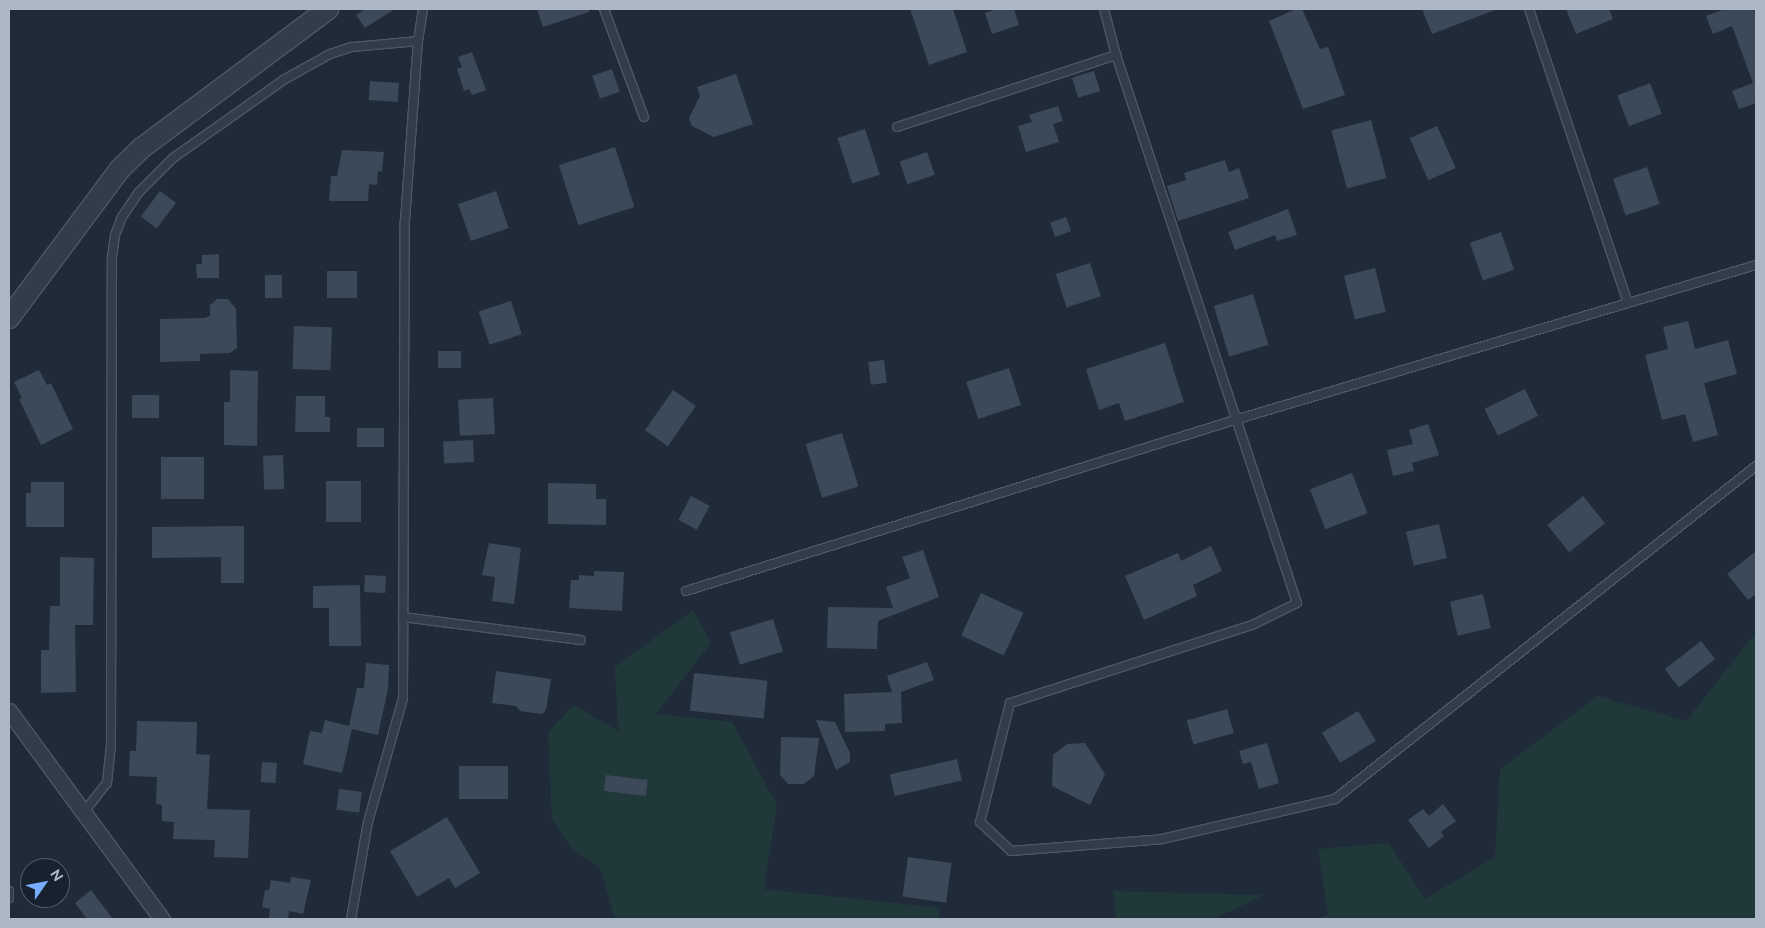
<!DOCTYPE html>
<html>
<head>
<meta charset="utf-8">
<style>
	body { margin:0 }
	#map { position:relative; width:1765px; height:928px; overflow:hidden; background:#1f2b39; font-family:Raleway,sans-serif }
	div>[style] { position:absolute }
	.green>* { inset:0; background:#21383b }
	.building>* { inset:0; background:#3b4959; transform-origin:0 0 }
	.roads { filter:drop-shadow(1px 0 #4d5764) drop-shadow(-1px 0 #4d5764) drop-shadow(0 1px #4d5764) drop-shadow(0 -1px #4d5764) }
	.service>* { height:8px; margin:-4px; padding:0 4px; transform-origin:4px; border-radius:4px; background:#333c4a }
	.minor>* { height:15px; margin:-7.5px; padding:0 7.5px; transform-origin:7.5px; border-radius:7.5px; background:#333c4a }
	.tertiary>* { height:20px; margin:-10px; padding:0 10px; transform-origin:10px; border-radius:10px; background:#333c4a }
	span { translate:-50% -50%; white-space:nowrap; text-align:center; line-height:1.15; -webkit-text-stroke:4.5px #18222e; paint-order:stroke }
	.frame { position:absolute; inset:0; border:10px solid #adb7c6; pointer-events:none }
	.north { position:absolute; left:20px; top:858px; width:50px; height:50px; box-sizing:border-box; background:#18222e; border:1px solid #545e6b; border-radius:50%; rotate:57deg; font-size:14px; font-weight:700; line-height:20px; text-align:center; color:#adb7c6 }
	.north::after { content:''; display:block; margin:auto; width:18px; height:22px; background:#79aeff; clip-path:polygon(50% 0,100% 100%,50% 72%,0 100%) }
</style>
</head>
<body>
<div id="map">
	<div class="green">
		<div style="clip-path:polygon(693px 610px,711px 643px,656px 714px,732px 722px,777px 805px,764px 889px,940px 908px,938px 919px,615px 919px,600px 867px,572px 849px,552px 819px,548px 732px,574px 705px,618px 731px,615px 667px)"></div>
		<div style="clip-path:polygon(1756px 632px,1756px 919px,1317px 919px,1328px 915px,1318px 849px,1389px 843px,1425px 899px,1495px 857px,1500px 769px,1598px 696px,1686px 721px)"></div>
		<div style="clip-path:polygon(1113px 891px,1263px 895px,1214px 919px,1116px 919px)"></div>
	</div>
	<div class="building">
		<div style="clip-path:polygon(365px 9px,395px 9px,365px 28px,356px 15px)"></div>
		<div style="clip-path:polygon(537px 9px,589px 9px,589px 12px,543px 27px)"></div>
		<div style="clip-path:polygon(910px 9px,953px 9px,967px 52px,929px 65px)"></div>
		<div style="clip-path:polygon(997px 9px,1014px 9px,1019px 25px,992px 34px,985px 13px)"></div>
		<div style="clip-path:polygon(1296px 9px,1302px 9px,1320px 49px,1328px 47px,1345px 95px,1303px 109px,1269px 21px)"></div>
		<div style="clip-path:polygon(1422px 9px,1495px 9px,1495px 10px,1432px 34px)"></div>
		<div style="clip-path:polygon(1566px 9px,1609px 9px,1613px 19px,1576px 34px)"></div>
		<div style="clip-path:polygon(1725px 9px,1754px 9px,1756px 16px,1756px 103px,1739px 109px,1732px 91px,1753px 83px,1732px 26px,1713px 34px,1706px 16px)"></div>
		<div style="clip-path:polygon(472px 52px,486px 90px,472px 95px,469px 89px,464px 91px,457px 69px,462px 67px,458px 57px)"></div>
		<div style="left:612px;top:69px;width:24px;height:21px;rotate:71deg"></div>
		<div style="left:1094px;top:71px;width:21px;height:23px;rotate:73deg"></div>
		<div style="clip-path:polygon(736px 74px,753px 124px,714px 137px,692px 126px,689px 118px,700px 96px,697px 87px)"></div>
		<div style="left:370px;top:81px;width:29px;height:19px;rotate:4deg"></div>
		<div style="left:1650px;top:83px;width:33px;height:35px;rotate:69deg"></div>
		<div style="clip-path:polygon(1058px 106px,1063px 121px,1053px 124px,1059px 142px,1026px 152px,1018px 126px,1032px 122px,1029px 115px)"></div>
		<div style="left:1371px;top:120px;width:60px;height:41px;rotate:75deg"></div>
		<div style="left:1437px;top:126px;width:46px;height:30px;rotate:66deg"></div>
		<div style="left:865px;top:129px;width:48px;height:29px;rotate:72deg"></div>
		<div style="left:615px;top:147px;width:63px;height:59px;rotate:72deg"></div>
		<div style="clip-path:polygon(342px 150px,384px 152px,382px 172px,378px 171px,377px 185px,369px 184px,368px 201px,329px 201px,331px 176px,337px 176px)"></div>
		<div style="left:927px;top:152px;width:24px;height:29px;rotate:71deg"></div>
		<div style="clip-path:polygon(1225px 160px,1229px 172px,1239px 168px,1249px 198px,1178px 221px,1167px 186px,1186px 180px,1184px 173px)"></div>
		<div style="left:1647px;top:167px;width:39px;height:36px;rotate:71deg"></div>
		<div style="left:160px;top:191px;width:20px;height:32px;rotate:37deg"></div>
		<div style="left:496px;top:191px;width:39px;height:40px;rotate:71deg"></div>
		<div style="clip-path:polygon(1288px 209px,1297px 235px,1277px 241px,1275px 235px,1235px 250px,1228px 232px)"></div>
		<div style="left:1066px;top:217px;width:15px;height:17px;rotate:70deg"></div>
		<div style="left:1501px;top:232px;width:40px;height:33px;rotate:71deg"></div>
		<div style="clip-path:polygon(219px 254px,219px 278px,197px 278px,196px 264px,202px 264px,202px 255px)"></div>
		<div style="left:1090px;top:263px;width:35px;height:36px;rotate:72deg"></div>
		<div style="left:1375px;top:268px;width:45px;height:32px;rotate:76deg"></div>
		<div style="left:327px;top:271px;width:30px;height:27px"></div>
		<div style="left:265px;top:275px;width:17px;height:23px"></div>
		<div style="left:1253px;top:294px;width:53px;height:41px;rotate:73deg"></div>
		<div style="clip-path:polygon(217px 299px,228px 299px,236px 309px,237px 348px,230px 353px,200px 354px,200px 361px,160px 362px,160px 319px,204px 318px,210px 316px,210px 305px)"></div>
		<div style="left:511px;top:301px;width:35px;height:34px;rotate:72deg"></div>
		<div style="clip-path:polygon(1688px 321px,1695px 349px,1728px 340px,1737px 374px,1704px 383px,1718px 435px,1693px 442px,1685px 414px,1662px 420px,1645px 355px,1668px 349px,1663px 327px)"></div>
		<div style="left:294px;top:326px;width:38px;height:43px;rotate:2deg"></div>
		<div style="clip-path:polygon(1165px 343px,1184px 402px,1125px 421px,1119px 403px,1099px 410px,1086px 369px)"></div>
		<div style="left:461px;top:351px;width:17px;height:23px;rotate:90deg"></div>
		<div style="left:884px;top:360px;width:23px;height:16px;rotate:83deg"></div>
		<div style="left:1009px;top:368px;width:39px;height:45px;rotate:72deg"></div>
		<div style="clip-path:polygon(39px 370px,47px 385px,51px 383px,73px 429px,41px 445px,19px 399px,22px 398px,14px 382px)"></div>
		<div style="clip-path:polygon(230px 370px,258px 371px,257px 446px,224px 445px,224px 402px,230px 402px)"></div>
		<div style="left:1525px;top:389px;width:30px;height:45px;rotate:64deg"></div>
		<div style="left:673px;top:390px;width:28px;height:49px;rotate:35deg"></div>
		<div style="left:159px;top:395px;width:23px;height:27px;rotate:90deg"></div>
		<div style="clip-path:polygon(296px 396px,325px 396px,325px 417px,330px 417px,330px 432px,295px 432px)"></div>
		<div style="left:493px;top:398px;width:36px;height:35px;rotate:87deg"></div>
		<div style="clip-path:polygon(1428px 424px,1439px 455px,1412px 463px,1414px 471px,1393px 476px,1387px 450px,1413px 444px,1409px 430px)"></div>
		<div style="left:357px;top:428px;width:27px;height:19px"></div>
		<div style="left:842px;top:433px;width:56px;height:38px;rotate:73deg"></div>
		<div style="left:473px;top:440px;width:22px;height:30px;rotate:87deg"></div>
		<div style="left:283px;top:455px;width:34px;height:20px;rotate:88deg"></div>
		<div style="left:161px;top:457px;width:43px;height:42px"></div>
		<div style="left:1352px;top:473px;width:43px;height:45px;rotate:69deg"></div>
		<div style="left:326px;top:481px;width:35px;height:41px"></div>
		<div style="clip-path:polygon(31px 482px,64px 482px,64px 527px,26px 527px,26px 493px,31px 493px)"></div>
		<div style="clip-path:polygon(548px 483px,596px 484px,596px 499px,606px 499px,606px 525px,548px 524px)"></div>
		<div style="left:691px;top:496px;width:21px;height:27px;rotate:28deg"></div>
		<div style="left:1583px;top:496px;width:35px;height:46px;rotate:51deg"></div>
		<div style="left:1439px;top:524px;width:35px;height:34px;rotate:77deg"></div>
		<div style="clip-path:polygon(244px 526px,244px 583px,221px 583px,221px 557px,152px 558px,152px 527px)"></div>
		<div style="clip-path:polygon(489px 543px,521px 548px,514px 604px,492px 601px,495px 577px,482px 575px)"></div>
		<div style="clip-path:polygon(1211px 546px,1222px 571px,1193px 585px,1197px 596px,1144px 620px,1125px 576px,1178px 553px,1181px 561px)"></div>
		<div style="clip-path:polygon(923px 550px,939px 597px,878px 621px,877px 649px,827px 648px,828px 607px,893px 608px,886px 587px,910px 578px,902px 557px)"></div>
		<div style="clip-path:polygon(1756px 551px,1756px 594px,1748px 600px,1727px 574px)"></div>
		<div style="clip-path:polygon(60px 557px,94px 558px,93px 625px,75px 625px,76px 692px,41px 693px,41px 650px,49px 650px,50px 606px,60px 606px)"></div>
		<div style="clip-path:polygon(594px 571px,624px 572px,622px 611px,569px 608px,571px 580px,579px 580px,579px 575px,594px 576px)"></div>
		<div style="left:365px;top:575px;width:21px;height:17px;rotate:3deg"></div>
		<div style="clip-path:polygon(360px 585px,361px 646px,329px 646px,329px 608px,313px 608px,313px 586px)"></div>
		<div style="left:981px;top:593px;width:47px;height:47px;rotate:25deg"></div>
		<div style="left:1483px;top:594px;width:35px;height:34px;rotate:77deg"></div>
		<div style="left:773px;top:619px;width:34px;height:45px;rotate:73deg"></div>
		<div style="left:1701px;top:641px;width:23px;height:46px;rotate:52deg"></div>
		<div style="clip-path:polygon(927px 662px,934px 680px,901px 692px,902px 723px,885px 724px,885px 731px,845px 732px,844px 694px,892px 692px,887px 676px)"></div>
		<div style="clip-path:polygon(366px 663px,389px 665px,388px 689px,378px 735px,352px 729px,342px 773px,303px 764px,310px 731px,322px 733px,325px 720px,349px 726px,357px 688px,364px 688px)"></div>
		<div style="clip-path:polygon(496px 671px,551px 679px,546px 710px,542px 714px,520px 711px,516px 706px,492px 703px)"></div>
		<div style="left:694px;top:673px;width:74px;height:38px;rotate:6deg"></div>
		<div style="left:1227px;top:709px;width:25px;height:42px;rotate:74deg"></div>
		<div style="left:1358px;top:711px;width:35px;height:42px;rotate:59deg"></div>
		<div style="clip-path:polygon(816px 720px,835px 722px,850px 753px,850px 762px,836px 770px)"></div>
		<div style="clip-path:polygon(137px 721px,197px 722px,196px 754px,210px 755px,207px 809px,250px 810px,248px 858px,214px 857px,215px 840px,173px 839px,174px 822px,162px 821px,162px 805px,156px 804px,157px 777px,129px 776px,130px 751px,136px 751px)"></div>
		<div style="clip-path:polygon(781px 737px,819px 738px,814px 776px,804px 784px,788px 784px,780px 775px)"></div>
		<div style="clip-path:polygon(1085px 743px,1105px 774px,1090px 805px,1052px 786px,1053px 755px,1067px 744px)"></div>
		<div style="clip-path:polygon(1267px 743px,1279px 783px,1259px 789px,1251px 762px,1243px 764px,1239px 751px)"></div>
		<div style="left:957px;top:759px;width:22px;height:69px;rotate:77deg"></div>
		<div style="left:262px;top:762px;width:15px;height:20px;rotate:4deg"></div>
		<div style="left:459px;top:766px;width:49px;height:33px"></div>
		<div style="left:606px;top:775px;width:42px;height:16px;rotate:7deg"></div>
		<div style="left:339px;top:789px;width:23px;height:21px;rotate:7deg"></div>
		<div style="clip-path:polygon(1443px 804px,1456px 821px,1441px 832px,1444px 836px,1429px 848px,1408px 820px,1423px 809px,1429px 816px)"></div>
		<div style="clip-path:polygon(447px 817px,480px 873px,455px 888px,449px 878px,417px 897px,390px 851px)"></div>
		<div style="left:908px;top:857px;width:44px;height:40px;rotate:8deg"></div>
		<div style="clip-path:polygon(291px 877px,311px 880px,303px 914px,289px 911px,288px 919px,269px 919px,270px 909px,262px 907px,265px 890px,269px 890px,271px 880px,290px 883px)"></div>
		<div style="clip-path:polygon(91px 890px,113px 919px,87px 919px,75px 903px)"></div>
	</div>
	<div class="roads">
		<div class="service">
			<div style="left:604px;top:9px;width:115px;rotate:69.7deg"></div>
			<div style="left:1104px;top:9px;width:48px;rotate:75.4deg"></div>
			<div style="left:1529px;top:9px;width:310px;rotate:71.4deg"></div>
			<div style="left:897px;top:127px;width:231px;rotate:-18.2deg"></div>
			<div style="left:1116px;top:55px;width:577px;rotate:71.72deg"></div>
			<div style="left:1297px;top:603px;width:50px;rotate:153.9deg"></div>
			<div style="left:1252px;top:625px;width:254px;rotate:162.1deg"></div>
			<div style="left:1010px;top:703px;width:123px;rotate:104.1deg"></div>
			<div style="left:980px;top:822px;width:42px;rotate:43.1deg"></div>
			<div style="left:1011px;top:851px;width:151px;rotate:-4.5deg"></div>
			<div style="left:1162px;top:839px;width:178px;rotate:-13deg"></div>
			<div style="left:1335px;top:799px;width:537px;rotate:-38.34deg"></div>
			<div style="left:686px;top:591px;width:578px;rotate:-17.31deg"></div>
			<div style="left:1238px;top:419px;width:540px;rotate:-16.56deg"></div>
			<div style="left:403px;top:617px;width:179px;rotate:7.4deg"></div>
			<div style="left:84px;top:812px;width:37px;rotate:-52deg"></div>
			<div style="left:107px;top:783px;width:36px;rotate:-84deg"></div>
			<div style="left:111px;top:747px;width:490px;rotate:-89.9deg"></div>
			<div style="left:112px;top:257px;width:22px;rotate:-82deg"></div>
			<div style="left:115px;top:235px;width:19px;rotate:-69deg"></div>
			<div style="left:122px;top:217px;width:30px;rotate:-56deg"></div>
			<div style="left:139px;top:192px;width:48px;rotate:-45deg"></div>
			<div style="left:173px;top:158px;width:137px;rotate:-35.2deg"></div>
			<div style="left:285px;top:79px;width:51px;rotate:-29.1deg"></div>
			<div style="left:330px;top:54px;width:23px;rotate:-18deg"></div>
			<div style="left:352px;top:47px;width:66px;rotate:-5.2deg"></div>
			<div style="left:9px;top:891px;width:7px;rotate:90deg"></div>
			<div style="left:351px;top:919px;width:98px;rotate:-80.1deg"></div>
			<div style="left:368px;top:822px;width:129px;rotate:-74.2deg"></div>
			<div style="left:403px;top:698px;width:477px;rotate:-89.8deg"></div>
			<div style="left:405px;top:221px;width:180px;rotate:-85.9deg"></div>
			<div style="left:418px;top:41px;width:32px;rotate:-81deg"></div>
		</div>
		<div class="minor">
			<div style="left:9px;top:711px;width:258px;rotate:53.7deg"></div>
		</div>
		<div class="tertiary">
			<div style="left:9px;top:318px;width:187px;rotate:-53.3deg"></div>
			<div style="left:121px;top:168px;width:30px;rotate:-44deg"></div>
			<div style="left:143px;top:147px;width:231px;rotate:-36.7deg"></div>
		</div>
	</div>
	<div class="frame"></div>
	<div class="north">N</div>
</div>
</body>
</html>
